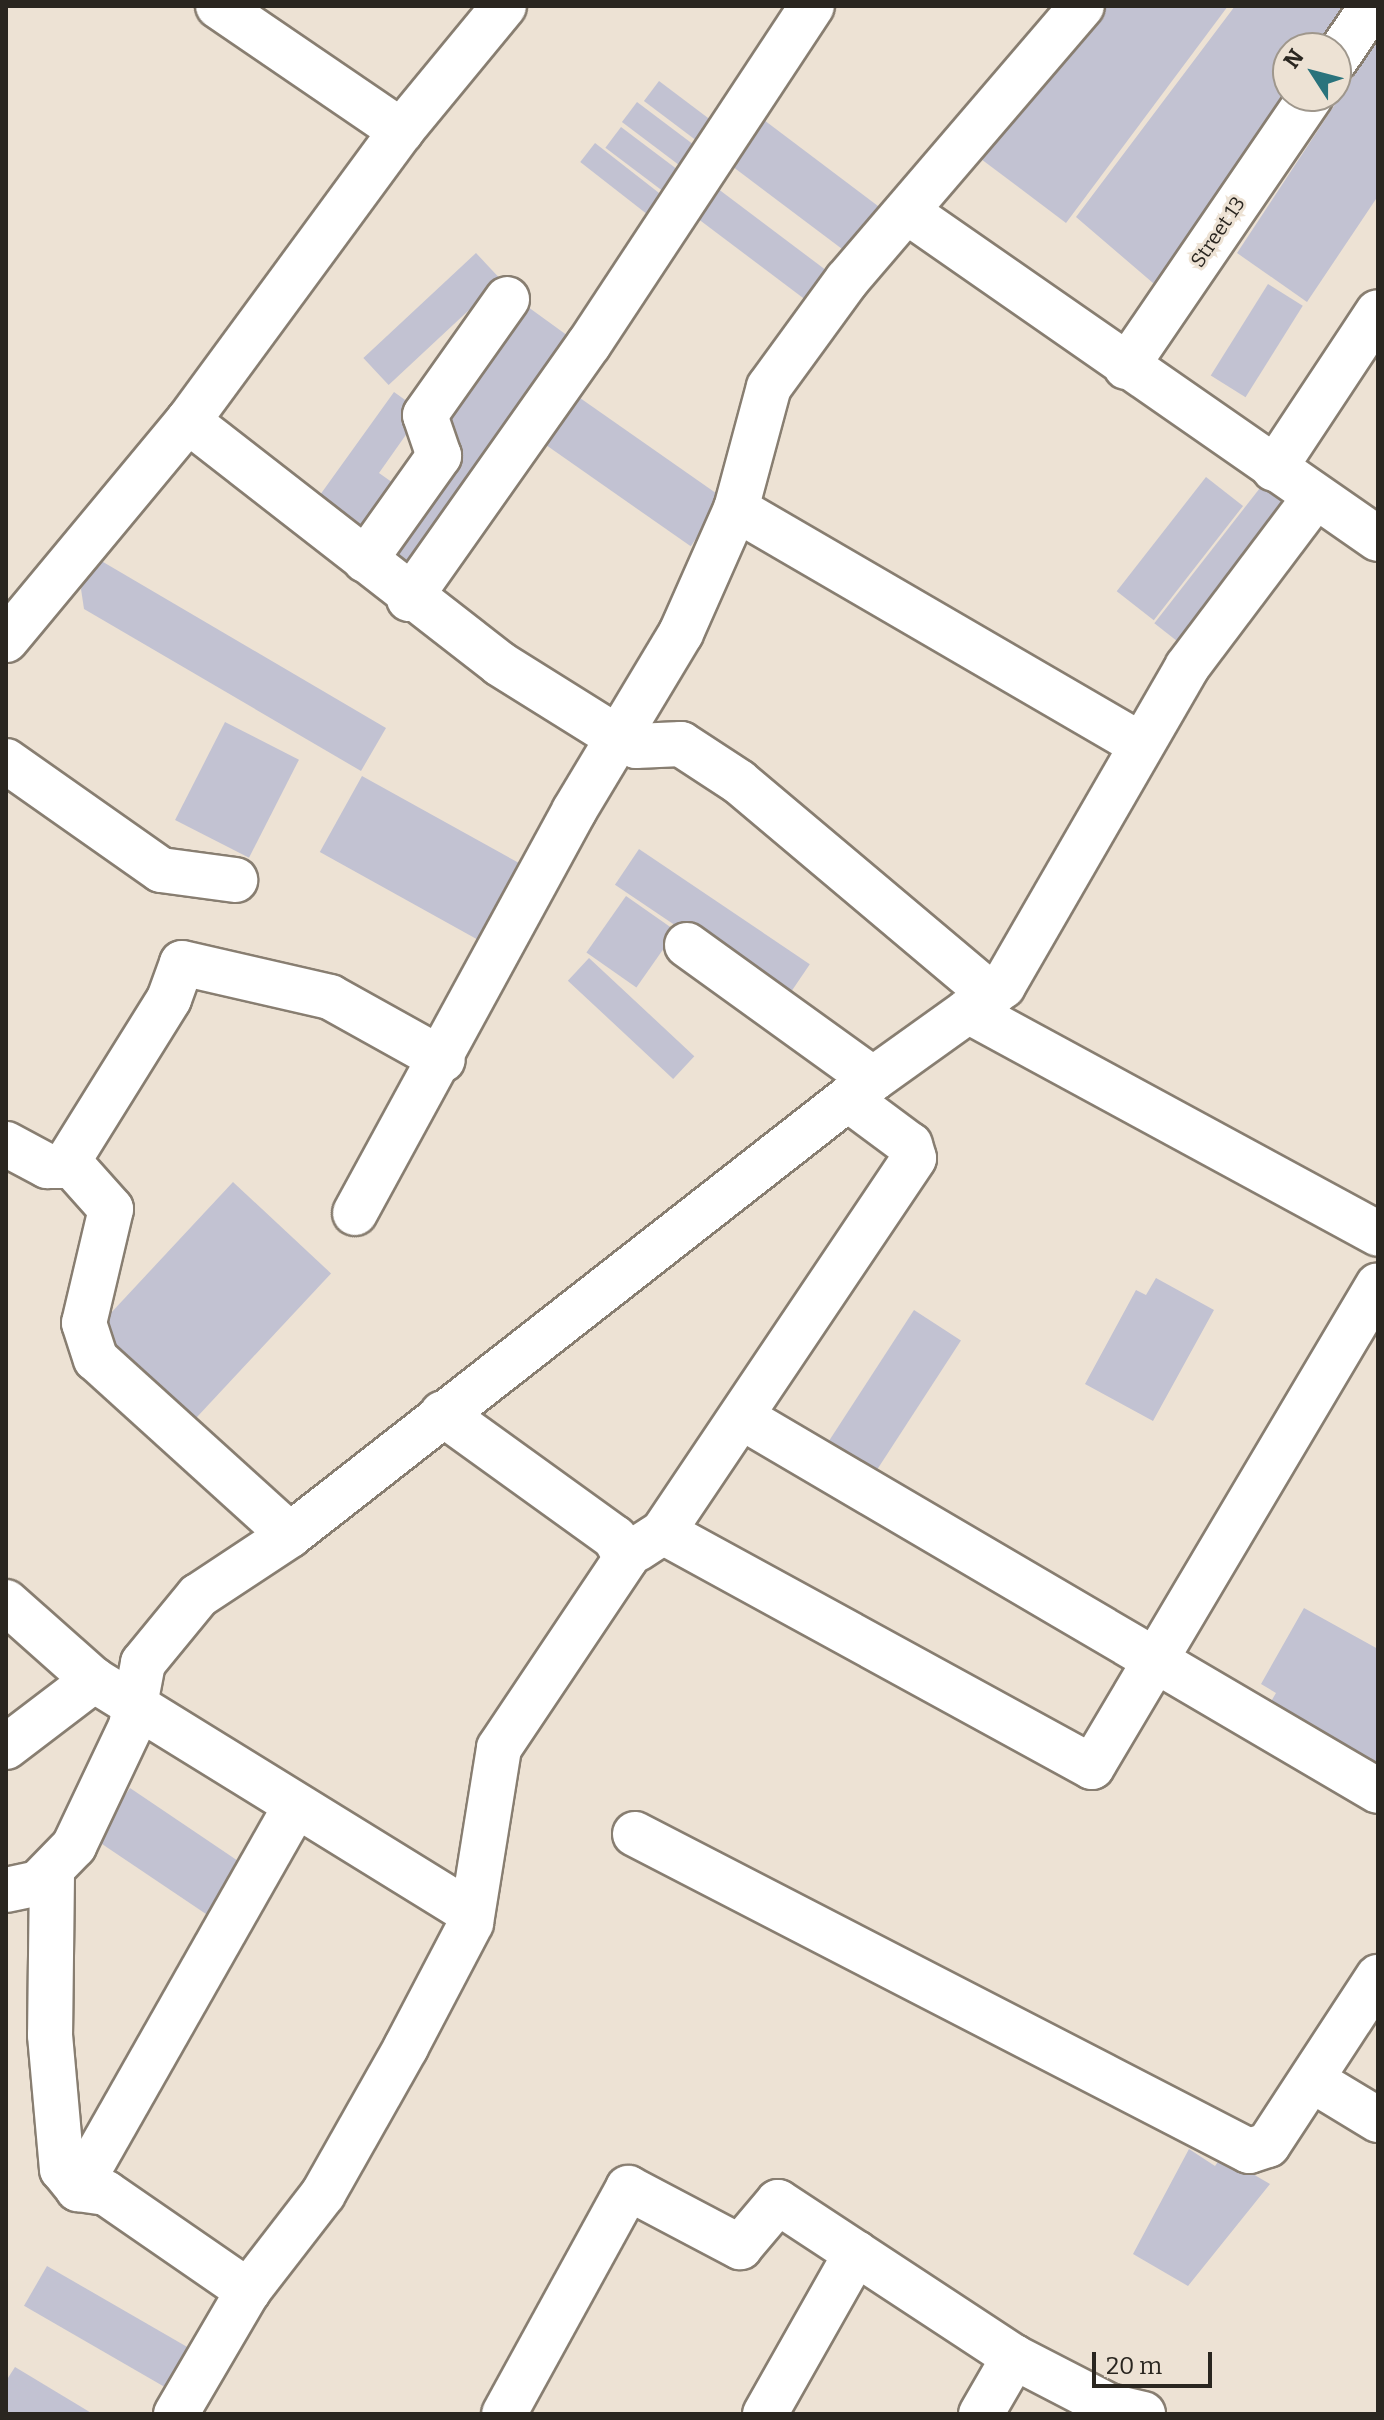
<!DOCTYPE html>
<html>
<head>
<meta charset="utf-8">
<style>
	body { margin:0 }
	#map { position:relative; width:1384px; height:2420px; overflow:hidden; background:#ede2d4; font-family:Bitter,serif }
	div>[style] { position:absolute }
	.building>* { inset:0; background:#c2c2d2; transform-origin:0 0 }
	.roads { filter:drop-shadow(2px 0 #887e71) drop-shadow(-2px 0 #887e71) drop-shadow(0 2px #887e71) drop-shadow(0 -2px #887e71) }
	.minor>* { height:44px; margin:-22px; padding:0 22px; transform-origin:22px; border-radius:22px; background:#fff }
	span { translate:-50% -50%; white-space:nowrap; text-align:center; line-height:1.15; -webkit-text-stroke:6px #ede2d4; paint-order:stroke }
	.street-label { font-size:20px; color:#2a2620 }
	.frame { position:absolute; inset:0; border:8px solid #2a2620; pointer-events:none }
	.north { position:absolute; left:1272px; top:32px; width:80px; height:80px; box-sizing:border-box; background:#ede2d4; border:2px solid #9f978c; border-radius:50%; rotate:306deg; font-size:22px; font-weight:700; line-height:32px; text-align:center; color:#2a2620 }
	.north::after { content:''; display:block; margin:auto; width:28px; height:36px; background:#2a737c; clip-path:polygon(50% 0,100% 100%,50% 72%,0 100%) }
	.scale { position:absolute; left:1092px; top:2352px; width:120px; height:36px; box-sizing:border-box; border:4px solid #2a2620; border-top:0; padding-left:10px; font-size:24px; line-height:28px; white-space:nowrap; color:#2a2620; -webkit-text-stroke:6px #ede2d4; paint-order:stroke }
</style>
</head>
<body>
<div id="map">
	<div class="building">
		<div style="clip-path:polygon(1102px 6px,1228px 6px,1066px 223px,977px 156px)"></div>
		<div style="clip-path:polygon(1235px 6px,1352px 6px,1324px 48px,1288px 48px,1288px 96px,1160px 289px,1076px 217px)"></div>
		<div style="clip-path:polygon(1378px 39px,1378px 196px,1307px 302px,1237px 253px)"></div>
		<div style="left:659px;top:81px;width:71px;height:25px;rotate:37deg"></div>
		<div style="left:637px;top:102px;width:76px;height:25px;rotate:37deg"></div>
		<div style="left:756px;top:114px;width:166px;height:56px;rotate:37deg"></div>
		<div style="left:621px;top:127px;width:76px;height:26px;rotate:37deg"></div>
		<div style="left:595px;top:143px;width:87px;height:24px;rotate:38deg"></div>
		<div style="left:705px;top:179px;width:167px;height:36px;rotate:37deg"></div>
		<div style="left:476px;top:253px;width:37px;height:154px;rotate:47deg"></div>
		<div style="left:1268px;top:284px;width:41px;height:108px;rotate:32deg"></div>
		<div style="clip-path:polygon(517px 299px,575px 341px,414px 566px,385px 545px,460px 441px,430px 420px)"></div>
		<div style="left:570px;top:391px;width:188px;height:58px;rotate:35deg"></div>
		<div style="clip-path:polygon(394px 392px,422px 412px,379px 473px,403px 490px,373px 533px,320px 495px)"></div>
		<div style="left:1206px;top:477px;width:47px;height:145px;rotate:38deg"></div>
		<div style="left:1267px;top:479px;width:34px;height:183px;rotate:38deg"></div>
		<div style="clip-path:polygon(98px 559px,386px 728px,361px 771px,84px 609px,81px 589px)"></div>
		<div style="left:225px;top:722px;width:83px;height:110px;rotate:27deg"></div>
		<div style="left:362px;top:776px;width:191px;height:87px;rotate:29deg"></div>
		<div style="left:639px;top:849px;width:206px;height:43px;rotate:34deg"></div>
		<div style="left:626px;top:896px;width:61px;height:69px;rotate:35deg"></div>
		<div style="left:589px;top:958px;width:144px;height:31px;rotate:43deg"></div>
		<div style="left:233px;top:1182px;width:134px;height:205px;rotate:43deg"></div>
		<div style="clip-path:polygon(1156px 1278px,1214px 1310px,1153px 1421px,1085px 1384px,1136px 1290px,1146px 1295px)"></div>
		<div style="left:914px;top:1310px;width:56px;height:158px;rotate:33deg"></div>
		<div style="clip-path:polygon(1304px 1608px,1378px 1649px,1378px 1775px,1265px 1712px,1276px 1693px,1261px 1684px)"></div>
		<div style="left:130px;top:1788px;width:142px;height:62px;rotate:34deg"></div>
		<div style="clip-path:polygon(1189px 2149px,1215px 2166px,1222px 2156px,1270px 2184px,1188px 2286px,1133px 2254px)"></div>
		<div style="left:47px;top:2266px;width:168px;height:46px;rotate:30deg"></div>
		<div style="clip-path:polygon(15px 2367px,93px 2414px,6px 2414px,6px 2381px)"></div>
	</div>
	<div class="roads">
		<div class="minor">
			<div style="left:218px;top:6px;width:222px;rotate:34.3deg"></div>
			<div style="left:1336px;top:59px;width:64px;rotate:-55.8deg"></div>
			<div style="left:909px;top:213px;width:571px;rotate:34.8deg"></div>
			<div style="left:1126px;top:367px;width:328px;rotate:-55.7deg"></div>
			<div style="left:188px;top:421px;width:395px;rotate:37.9deg"></div>
			<div style="left:500px;top:664px;width:138px;rotate:32deg"></div>
			<div style="left:617px;top:737px;width:21px;rotate:25deg"></div>
			<div style="left:636px;top:746px;width:45px;rotate:-2.5deg"></div>
			<div style="left:681px;top:744px;width:69px;rotate:33.2deg"></div>
			<div style="left:739px;top:782px;width:331px;rotate:40.1deg"></div>
			<div style="left:1274px;top:469px;width:188px;rotate:-56.5deg"></div>
			<div style="left:736px;top:509px;width:467px;rotate:30.2deg"></div>
			<div style="left:365px;top:560px;width:128px;rotate:-54.6deg"></div>
			<div style="left:439px;top:456px;width:43px;rotate:-108.9deg"></div>
			<div style="left:425px;top:415px;width:142px;rotate:-54.7deg"></div>
			<div style="left:409px;top:599px;width:312px;rotate:-54.8deg"></div>
			<div style="left:589px;top:344px;width:405px;rotate:-56.6deg"></div>
			<div style="left:6px;top:640px;width:285px;rotate:-50.3deg"></div>
			<div style="left:188px;top:421px;width:360px;rotate:-53.7deg"></div>
			<div style="left:401px;top:131px;width:162px;rotate:-50.5deg"></div>
			<div style="left:6px;top:761px;width:189px;rotate:35.1deg"></div>
			<div style="left:161px;top:870px;width:75px;rotate:7.7deg"></div>
			<div style="left:687px;top:945px;width:229px;rotate:35.8deg"></div>
			<div style="left:968px;top:1011px;width:467px;rotate:28.5deg"></div>
			<div style="left:6px;top:1144px;width:47px;rotate:28.2deg"></div>
			<div style="left:47px;top:1166px;width:18px"></div>
			<div style="left:65px;top:1166px;width:197px;rotate:-58.1deg"></div>
			<div style="left:169px;top:999px;width:38px;rotate:-70deg"></div>
			<div style="left:182px;top:963px;width:152px;rotate:12.9deg"></div>
			<div style="left:330px;top:997px;width:129px;rotate:29.1deg"></div>
			<div style="left:69px;top:1162px;width:63px;rotate:48.2deg"></div>
			<div style="left:111px;top:1209px;width:117px;rotate:103.3deg"></div>
			<div style="left:84px;top:1323px;width:38px;rotate:72deg"></div>
			<div style="left:96px;top:1359px;width:262px;rotate:42.2deg"></div>
			<div style="left:355px;top:1213px;width:458px;rotate:-61.4deg"></div>
			<div style="left:574px;top:811px;width:208px;rotate:-59deg"></div>
			<div style="left:681px;top:633px;width:136px;rotate:-66.1deg"></div>
			<div style="left:736px;top:509px;width:126px;rotate:-74.9deg"></div>
			<div style="left:769px;top:387px;width:132px;rotate:-53.9deg"></div>
			<div style="left:847px;top:280px;width:361px;rotate:-49.4deg"></div>
			<div style="left:743px;top:1418px;width:736px;rotate:30.43deg"></div>
			<div style="left:663px;top:1532px;width:489px;rotate:28.7deg"></div>
			<div style="left:1092px;top:1767px;width:560px;rotate:-59.32deg"></div>
			<div style="left:637px;top:1549px;width:31px;rotate:-33deg"></div>
			<div style="left:663px;top:1532px;width:450px;rotate:-56.1deg"></div>
			<div style="left:914px;top:1158px;width:14px;rotate:-107deg"></div>
			<div style="left:910px;top:1145px;width:77px;rotate:-143.4deg"></div>
			<div style="left:6px;top:1602px;width:118px;rotate:41.6deg"></div>
			<div style="left:94px;top:1680px;width:443px;rotate:31.7deg"></div>
			<div style="left:6px;top:1747px;width:111px;rotate:-37.3deg"></div>
			<div style="left:635px;top:1834px;width:691px;rotate:27.31deg"></div>
			<div style="left:1249px;top:2151px;width:20px;rotate:-18deg"></div>
			<div style="left:1268px;top:2145px;width:201px;rotate:-56.8deg"></div>
			<div style="left:52px;top:1874px;width:161px;rotate:90.7deg"></div>
			<div style="left:50px;top:2035px;width:135px;rotate:84.9deg"></div>
			<div style="left:62px;top:2169px;width:26px;rotate:51deg"></div>
			<div style="left:78px;top:2189px;width:28px;rotate:8deg"></div>
			<div style="left:106px;top:2193px;width:173px;rotate:34.6deg"></div>
			<div style="left:6px;top:1890px;width:33px;rotate:-12deg"></div>
			<div style="left:38px;top:1883px;width:52px;rotate:-45.8deg"></div>
			<div style="left:74px;top:1846px;width:133px;rotate:-64.6deg"></div>
			<div style="left:131px;top:1726px;width:64px;rotate:-79.2deg"></div>
			<div style="left:143px;top:1663px;width:87px;rotate:-50.6deg"></div>
			<div style="left:198px;top:1596px;width:110px;rotate:-33.5deg"></div>
			<div style="left:290px;top:1535px;width:740px;rotate:-38.03deg"></div>
			<div style="left:873px;top:1079px;width:160px;rotate:-35.6deg"></div>
			<div style="left:1003px;top:986px;width:368px;rotate:-60deg"></div>
			<div style="left:1187px;top:667px;width:213px;rotate:-53deg"></div>
			<div style="left:1312px;top:2080px;width:77px;rotate:31.2deg"></div>
			<div style="left:78px;top:2189px;width:441px;rotate:-60.4deg"></div>
			<div style="left:176px;top:2414px;width:143px;rotate:-59.7deg"></div>
			<div style="left:248px;top:2291px;width:123px;rotate:-52.3deg"></div>
			<div style="left:323px;top:2194px;width:169px;rotate:-60.5deg"></div>
			<div style="left:406px;top:2047px;width:140px;rotate:-62.3deg"></div>
			<div style="left:471px;top:1923px;width:177px;rotate:-80.9deg"></div>
			<div style="left:499px;top:1748px;width:229px;rotate:-56.2deg"></div>
			<div style="left:626px;top:1558px;width:23px;rotate:-119deg"></div>
			<div style="left:615px;top:1538px;width:213px;rotate:-144.2deg"></div>
			<div style="left:504px;top:2414px;width:258px;rotate:-61.2deg"></div>
			<div style="left:628px;top:2188px;width:127px;rotate:27.8deg"></div>
			<div style="left:740px;top:2247px;width:59px;rotate:-49.8deg"></div>
			<div style="left:778px;top:2202px;width:282px;rotate:33.3deg"></div>
			<div style="left:1014px;top:2357px;width:107px;rotate:27.3deg"></div>
			<div style="left:1109px;top:2406px;width:35px;rotate:13deg"></div>
			<div style="left:765px;top:2414px;width:185px;rotate:-60.5deg"></div>
			<div style="left:981px;top:2414px;width:66px;rotate:-59.9deg"></div>
		</div>
	</div>
	<div class="street-label">
		<span style="left:1218px;top:232px;rotate:-56deg">Street 13</span>
	</div>
	<div class="frame"></div>
	<div class="north">N</div>
	<div class="scale">20 m</div>
</div>
</body>
</html>
